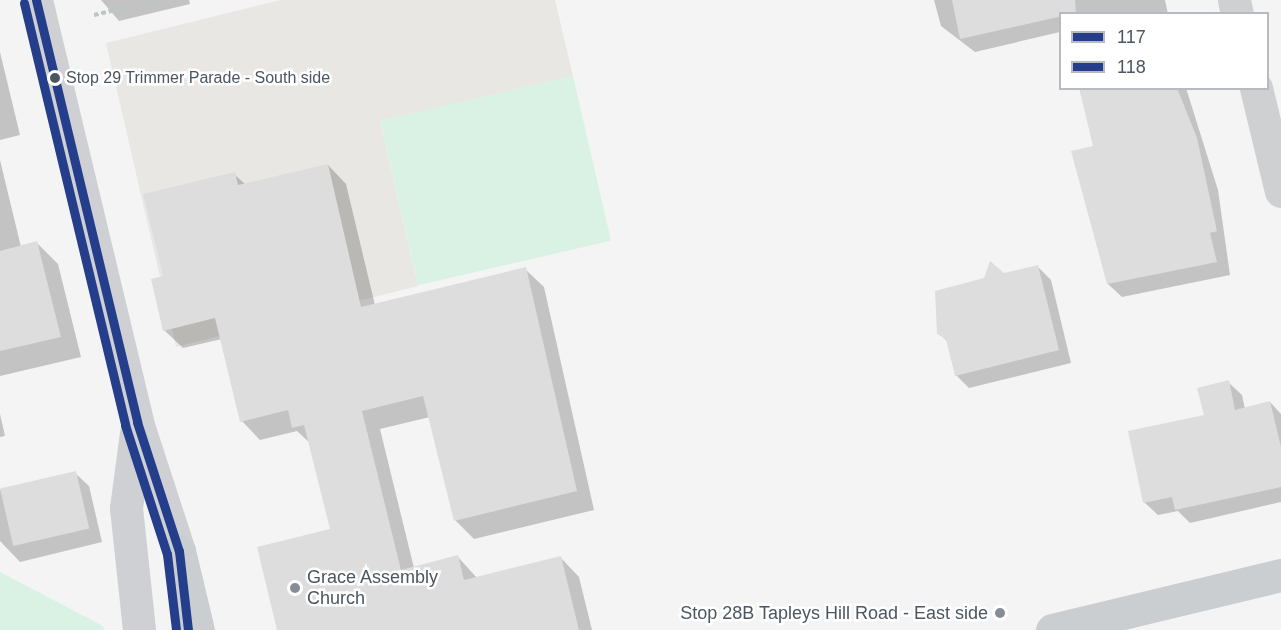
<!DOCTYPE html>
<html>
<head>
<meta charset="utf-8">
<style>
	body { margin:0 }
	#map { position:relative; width:1281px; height:630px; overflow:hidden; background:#f4f4f4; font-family:Helvetica,sans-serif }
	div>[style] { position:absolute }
	.commercial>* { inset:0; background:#e8e7e3 }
	.green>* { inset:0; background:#d9f2e3; transform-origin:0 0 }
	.shadow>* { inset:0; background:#0003 }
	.building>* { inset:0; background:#ddddde; transform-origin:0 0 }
	.path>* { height:4px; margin-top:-2px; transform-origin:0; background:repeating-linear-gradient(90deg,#bcc7c4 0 4.5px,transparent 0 7.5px) }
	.minor>* { height:33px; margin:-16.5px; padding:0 16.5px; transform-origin:16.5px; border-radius:16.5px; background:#ced0d2 }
	.secondary>* { height:33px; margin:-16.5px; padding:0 16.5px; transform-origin:16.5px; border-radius:16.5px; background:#ced0d4 }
	.primary>* { height:33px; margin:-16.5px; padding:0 16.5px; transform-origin:16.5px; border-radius:16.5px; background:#caced1 }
	.bus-1>* { height:9px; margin:-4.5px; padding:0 4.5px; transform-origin:4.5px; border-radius:4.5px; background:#243e8c }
	.bus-2>* { height:9px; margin:-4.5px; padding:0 4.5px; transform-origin:4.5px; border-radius:4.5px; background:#243e8c }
	.dots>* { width:16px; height:16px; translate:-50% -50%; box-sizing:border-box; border:3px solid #fff; border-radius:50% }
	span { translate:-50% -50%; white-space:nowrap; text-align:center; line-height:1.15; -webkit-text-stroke:5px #fff; paint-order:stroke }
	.bus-label { font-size:16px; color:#4a5661 }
	.left { translate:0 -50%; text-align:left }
	.poi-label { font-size:18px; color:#4a5661 }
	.right { translate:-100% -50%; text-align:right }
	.legend { position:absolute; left:1059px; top:12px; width:210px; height:78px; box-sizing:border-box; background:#fff; border:2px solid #b7bbc0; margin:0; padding:8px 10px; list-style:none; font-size:18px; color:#4a5661 }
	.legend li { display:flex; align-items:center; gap:12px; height:30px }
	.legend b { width:30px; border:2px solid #b7bbc0 }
</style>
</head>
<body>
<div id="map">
	<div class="commercial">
		<div style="clip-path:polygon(280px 0,555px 0,573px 76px,380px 121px,418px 286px,176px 347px,106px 43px)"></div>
	</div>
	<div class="green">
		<div style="left:573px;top:76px;width:169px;height:198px;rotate:77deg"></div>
		<div style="clip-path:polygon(0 572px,103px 626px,104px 630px,0 630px)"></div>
	</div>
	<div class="shadow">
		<div style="clip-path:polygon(101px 0,189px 0,190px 4px,119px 21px)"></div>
		<div style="clip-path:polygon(934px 0,1165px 0,1168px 14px,1060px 14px,1060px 32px,975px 52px,941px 26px)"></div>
		<div style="clip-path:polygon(0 52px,20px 135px,0 140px)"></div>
		<div style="clip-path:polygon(1081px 88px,1186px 88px,1218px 190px,1230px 275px,1122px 297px,1108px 284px,1095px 147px)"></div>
		<div style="clip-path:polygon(0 160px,21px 247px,37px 243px,58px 264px,81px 357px,0 376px)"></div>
		<div style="clip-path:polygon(328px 165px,346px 184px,375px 305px,525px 269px,544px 287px,594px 510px,474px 539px,456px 521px,430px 417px,380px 429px,414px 568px,458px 557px,477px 578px,561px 558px,579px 577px,592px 630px,279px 630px,332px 530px,311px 444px,297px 431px,260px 440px,242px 421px,222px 339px,183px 348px,164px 330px,164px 278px,234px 174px,246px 185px)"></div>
		<div style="clip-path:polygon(1038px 267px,1051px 280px,1071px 363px,969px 388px,956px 375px,949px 343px,939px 333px,1003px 275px)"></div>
		<div style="clip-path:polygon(1228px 382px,1242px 395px,1245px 409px,1270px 402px,1281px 414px,1281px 502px,1190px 523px,1178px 511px,1158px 515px,1144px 502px)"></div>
		<div style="clip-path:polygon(0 414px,5px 436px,0 437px)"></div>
		<div style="clip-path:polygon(75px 473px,89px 486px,102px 542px,20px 562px,0 541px,0 490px)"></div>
	</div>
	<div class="building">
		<div style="clip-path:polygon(952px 0,1075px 0,1076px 13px,960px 39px)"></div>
		<div style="clip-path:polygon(1079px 88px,1177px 88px,1197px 138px,1217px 231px,1210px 233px,1217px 262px,1107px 284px,1071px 151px,1093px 146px)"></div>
		<div style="clip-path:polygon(328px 164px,361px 307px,526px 267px,577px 491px,454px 521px,423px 396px,362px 411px,401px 570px,458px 555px,464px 580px,561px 556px,579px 630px,277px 630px,257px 547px,330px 529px,304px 425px,292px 428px,288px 410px,240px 422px,215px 318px,163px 331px,151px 279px,163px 276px,143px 194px,235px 172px,238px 185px)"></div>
		<div style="clip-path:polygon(37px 241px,61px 337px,0 351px,0 251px)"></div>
		<div style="clip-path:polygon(990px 261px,1004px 273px,1038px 265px,1059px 350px,955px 376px,946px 339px,937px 334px,935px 291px,984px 278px)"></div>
		<div style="clip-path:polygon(1229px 380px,1235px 410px,1270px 401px,1281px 447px,1281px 487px,1175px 510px,1172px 497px,1143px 503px,1128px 431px,1204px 415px,1197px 388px)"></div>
		<div style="left:76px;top:471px;width:59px;height:78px;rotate:77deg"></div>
	</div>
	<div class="path">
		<div style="left:94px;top:15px;width:66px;rotate:-13.2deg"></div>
	</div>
	<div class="minor">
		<div style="left:1234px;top:0;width:14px;rotate:78deg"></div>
		<div style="left:1256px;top:88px;width:106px;rotate:76.4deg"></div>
	</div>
	<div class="secondary">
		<div style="left:36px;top:0;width:434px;rotate:76.5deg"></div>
		<div style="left:137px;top:422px;width:136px;rotate:72deg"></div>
		<div style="left:179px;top:551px;width:28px;rotate:84deg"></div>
		<div style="left:136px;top:433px;width:76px;rotate:97.6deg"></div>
		<div style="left:126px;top:508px;width:123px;rotate:83.9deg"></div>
	</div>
	<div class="primary">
		<div style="left:179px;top:551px;width:81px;rotate:76.5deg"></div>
		<div style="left:1052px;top:630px;width:236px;rotate:-13.5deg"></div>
	</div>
	<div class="bus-1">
		<div style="left:36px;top:0;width:434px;rotate:76.5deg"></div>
		<div style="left:137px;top:422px;width:136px;rotate:72deg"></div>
		<div style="left:179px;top:551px;width:80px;rotate:83.5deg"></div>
	</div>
	<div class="bus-2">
		<div style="left:24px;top:3px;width:434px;rotate:76.5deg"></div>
		<div style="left:125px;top:425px;width:136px;rotate:72deg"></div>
		<div style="left:167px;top:554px;width:77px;rotate:83.2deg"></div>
	</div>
	<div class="dots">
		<div style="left:55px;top:78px;background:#4a5661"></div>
		<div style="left:295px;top:588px;background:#868d94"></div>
		<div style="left:1000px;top:613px;background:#868d94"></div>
	</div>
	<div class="bus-label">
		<span class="left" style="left:66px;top:78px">Stop 29 Trimmer Parade - South side</span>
	</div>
	<div class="poi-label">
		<span class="left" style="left:307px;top:588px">Grace Assembly<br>Church</span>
		<span class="right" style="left:988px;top:613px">Stop 28B Tapleys Hill Road - East side</span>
	</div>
	<ul class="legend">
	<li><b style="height:8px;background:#243e8c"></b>117</li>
	<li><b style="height:8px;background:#243e8c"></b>118</li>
	</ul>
</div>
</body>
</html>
